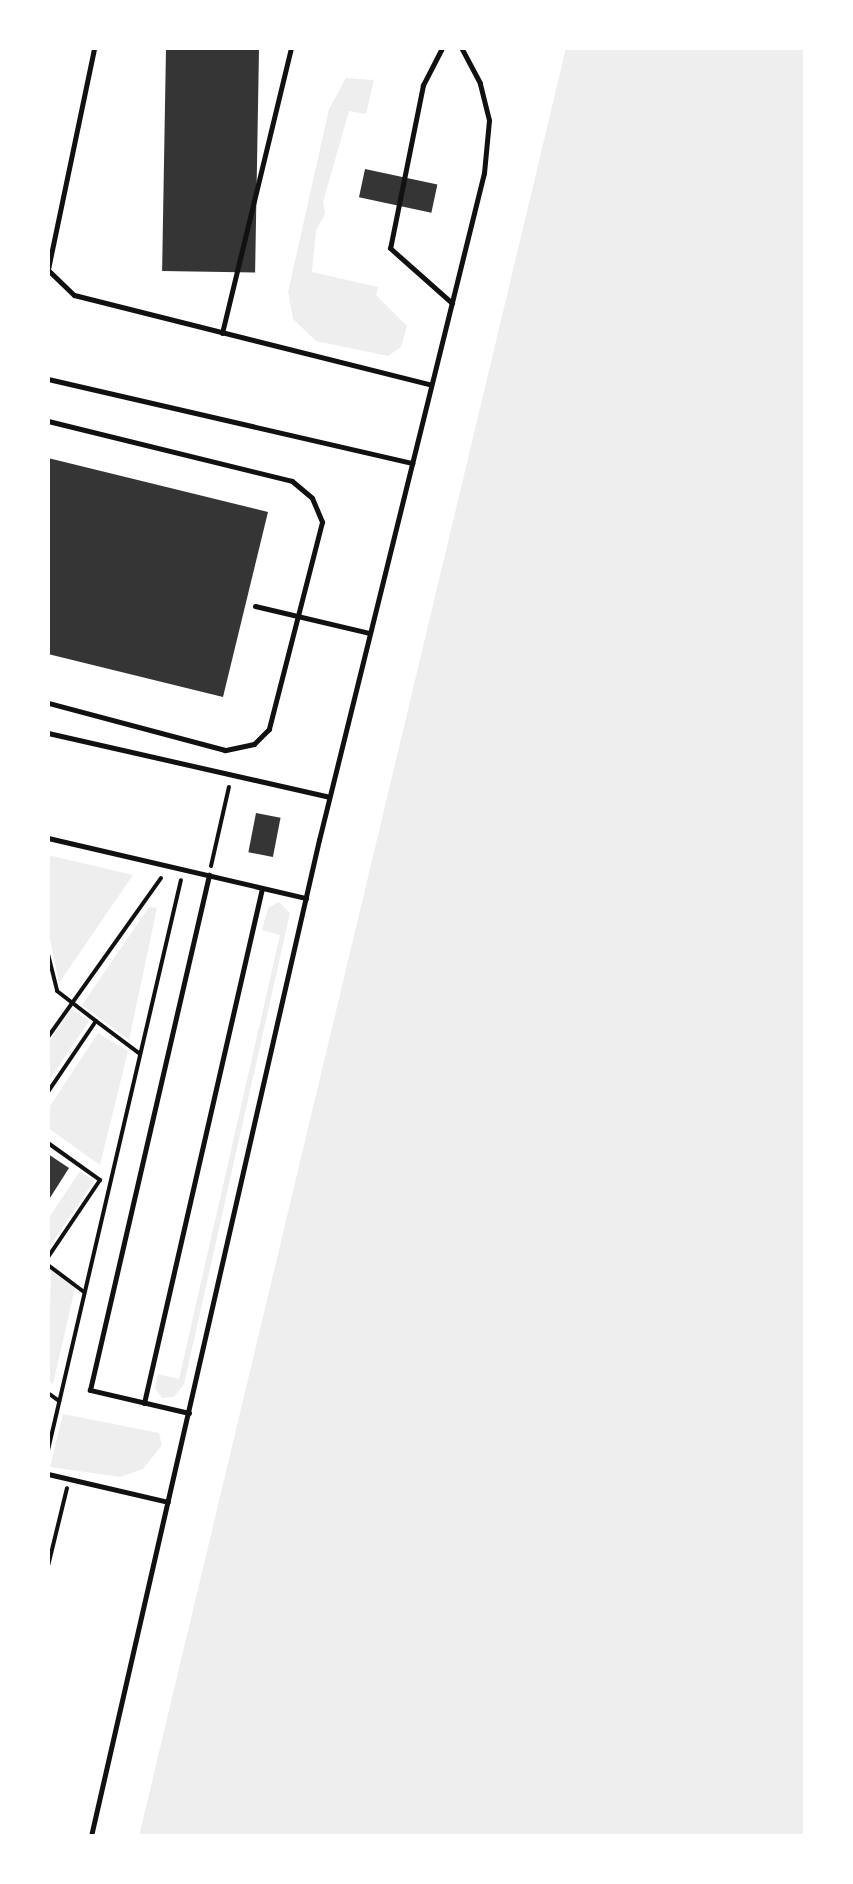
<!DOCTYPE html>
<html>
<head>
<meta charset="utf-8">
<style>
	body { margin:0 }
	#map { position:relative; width:853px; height:1884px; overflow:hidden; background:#fff; font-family:Rubik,sans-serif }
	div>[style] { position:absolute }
	.green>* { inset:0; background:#eee }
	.building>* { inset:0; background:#353535; transform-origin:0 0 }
	.path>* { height:4px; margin:-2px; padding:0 2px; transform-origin:2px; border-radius:2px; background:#111 }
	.service>* { height:5px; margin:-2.5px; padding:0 2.5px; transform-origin:2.5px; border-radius:2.5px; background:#111 }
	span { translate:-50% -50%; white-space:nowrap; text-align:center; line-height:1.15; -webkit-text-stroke:10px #fff; paint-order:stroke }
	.frame { position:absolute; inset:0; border:50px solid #fff; pointer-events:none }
</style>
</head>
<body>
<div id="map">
	<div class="green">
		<div style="clip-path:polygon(566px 48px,805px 48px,805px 1836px,139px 1836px)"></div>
		<div style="clip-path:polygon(346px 78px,374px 80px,366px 114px,349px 111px,323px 202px,325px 214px,316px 230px,312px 272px,378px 287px,376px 295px,407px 326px,401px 347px,388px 356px,316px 341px,293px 319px,288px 292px,329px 109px)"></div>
		<div style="clip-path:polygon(48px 855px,133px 875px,59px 983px,48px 929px)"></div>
		<div style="clip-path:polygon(279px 902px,290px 913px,184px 1384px,174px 1397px,162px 1398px,155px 1388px,158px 1374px,179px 1379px,280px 935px,262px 930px,268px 908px)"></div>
		<div style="clip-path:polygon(149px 907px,157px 908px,129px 1040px,82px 1005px)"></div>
		<div style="clip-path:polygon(71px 1009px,89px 1021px,48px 1082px,48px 1043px)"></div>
		<div style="clip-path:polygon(98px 1033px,128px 1051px,100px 1165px,48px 1128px,48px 1109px)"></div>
		<div style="clip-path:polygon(80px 1171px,94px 1181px,48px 1249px,48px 1219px)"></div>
		<div style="clip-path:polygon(51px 1270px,75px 1288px,53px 1384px,48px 1380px)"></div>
		<div style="clip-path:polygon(63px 1414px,159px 1433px,162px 1445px,143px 1469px,120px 1477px,50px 1467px)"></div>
	</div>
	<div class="building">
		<div style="left:166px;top:48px;width:93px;height:223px;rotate:1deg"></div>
		<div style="left:365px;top:169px;width:74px;height:29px;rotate:12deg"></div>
		<div style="clip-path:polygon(48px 458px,268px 512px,223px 697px,48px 654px)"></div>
		<div style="left:256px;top:813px;width:25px;height:40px;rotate:11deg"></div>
		<div style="clip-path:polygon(48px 1154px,69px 1168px,48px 1201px)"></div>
	</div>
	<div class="path">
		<div style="left:211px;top:866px;width:81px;rotate:-77.2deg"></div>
		<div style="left:48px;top:954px;width:38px;rotate:76deg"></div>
		<div style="left:57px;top:991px;width:49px;rotate:37.6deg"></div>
		<div style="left:96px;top:1021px;width:86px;rotate:124.1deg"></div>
		<div style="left:96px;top:1021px;width:54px;rotate:36.7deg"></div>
		<div style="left:48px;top:1037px;width:195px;rotate:-54.6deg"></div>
		<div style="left:48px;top:1143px;width:64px;rotate:35.4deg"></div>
		<div style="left:100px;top:1180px;width:93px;rotate:124deg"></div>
		<div style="left:48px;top:1265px;width:45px;rotate:36.9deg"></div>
		<div style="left:48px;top:1393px;width:14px;rotate:36deg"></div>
		<div style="left:48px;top:1450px;width:585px;rotate:-76.87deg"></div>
		<div style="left:48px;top:1566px;width:80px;rotate:-76.3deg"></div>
	</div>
	<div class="service">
		<div style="left:442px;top:48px;width:42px;rotate:117.2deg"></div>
		<div style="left:423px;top:85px;width:166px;rotate:101.4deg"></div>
		<div style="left:390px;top:248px;width:83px;rotate:41.6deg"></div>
		<div style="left:48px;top:269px;width:226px;rotate:-78.2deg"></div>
		<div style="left:48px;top:270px;width:36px;rotate:44deg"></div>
		<div style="left:74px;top:295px;width:368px;rotate:14.1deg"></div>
		<div style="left:222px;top:333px;width:293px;rotate:-76.4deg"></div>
		<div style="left:48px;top:379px;width:374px;rotate:13deg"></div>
		<div style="left:48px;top:421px;width:251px;rotate:13.8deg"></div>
		<div style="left:292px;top:481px;width:26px;rotate:40deg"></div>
		<div style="left:312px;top:498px;width:26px;rotate:67deg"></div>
		<div style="left:322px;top:522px;width:214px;rotate:104.4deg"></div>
		<div style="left:269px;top:729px;width:21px;rotate:135deg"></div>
		<div style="left:254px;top:744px;width:30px;rotate:168deg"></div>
		<div style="left:225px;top:750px;width:183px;rotate:-165.1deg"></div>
		<div style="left:255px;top:606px;width:117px;rotate:13.3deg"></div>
		<div style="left:48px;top:733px;width:288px;rotate:12.8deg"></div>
		<div style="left:48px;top:838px;width:265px;rotate:13.1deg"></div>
		<div style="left:144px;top:1403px;width:528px;rotate:-77.09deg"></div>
		<div style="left:189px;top:1413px;width:102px;rotate:-166.9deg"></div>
		<div style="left:90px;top:1390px;width:529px;rotate:-76.99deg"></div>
		<div style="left:48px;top:1474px;width:123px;rotate:13.1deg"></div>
		<div style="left:91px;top:1836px;width:1022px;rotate:-77.11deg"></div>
		<div style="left:319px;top:840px;width:687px;rotate:-76.11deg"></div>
		<div style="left:484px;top:173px;width:53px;rotate:-84.6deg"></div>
		<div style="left:489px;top:120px;width:38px;rotate:-104deg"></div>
		<div style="left:480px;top:83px;width:40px;rotate:-118deg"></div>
	</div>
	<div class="frame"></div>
</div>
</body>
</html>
